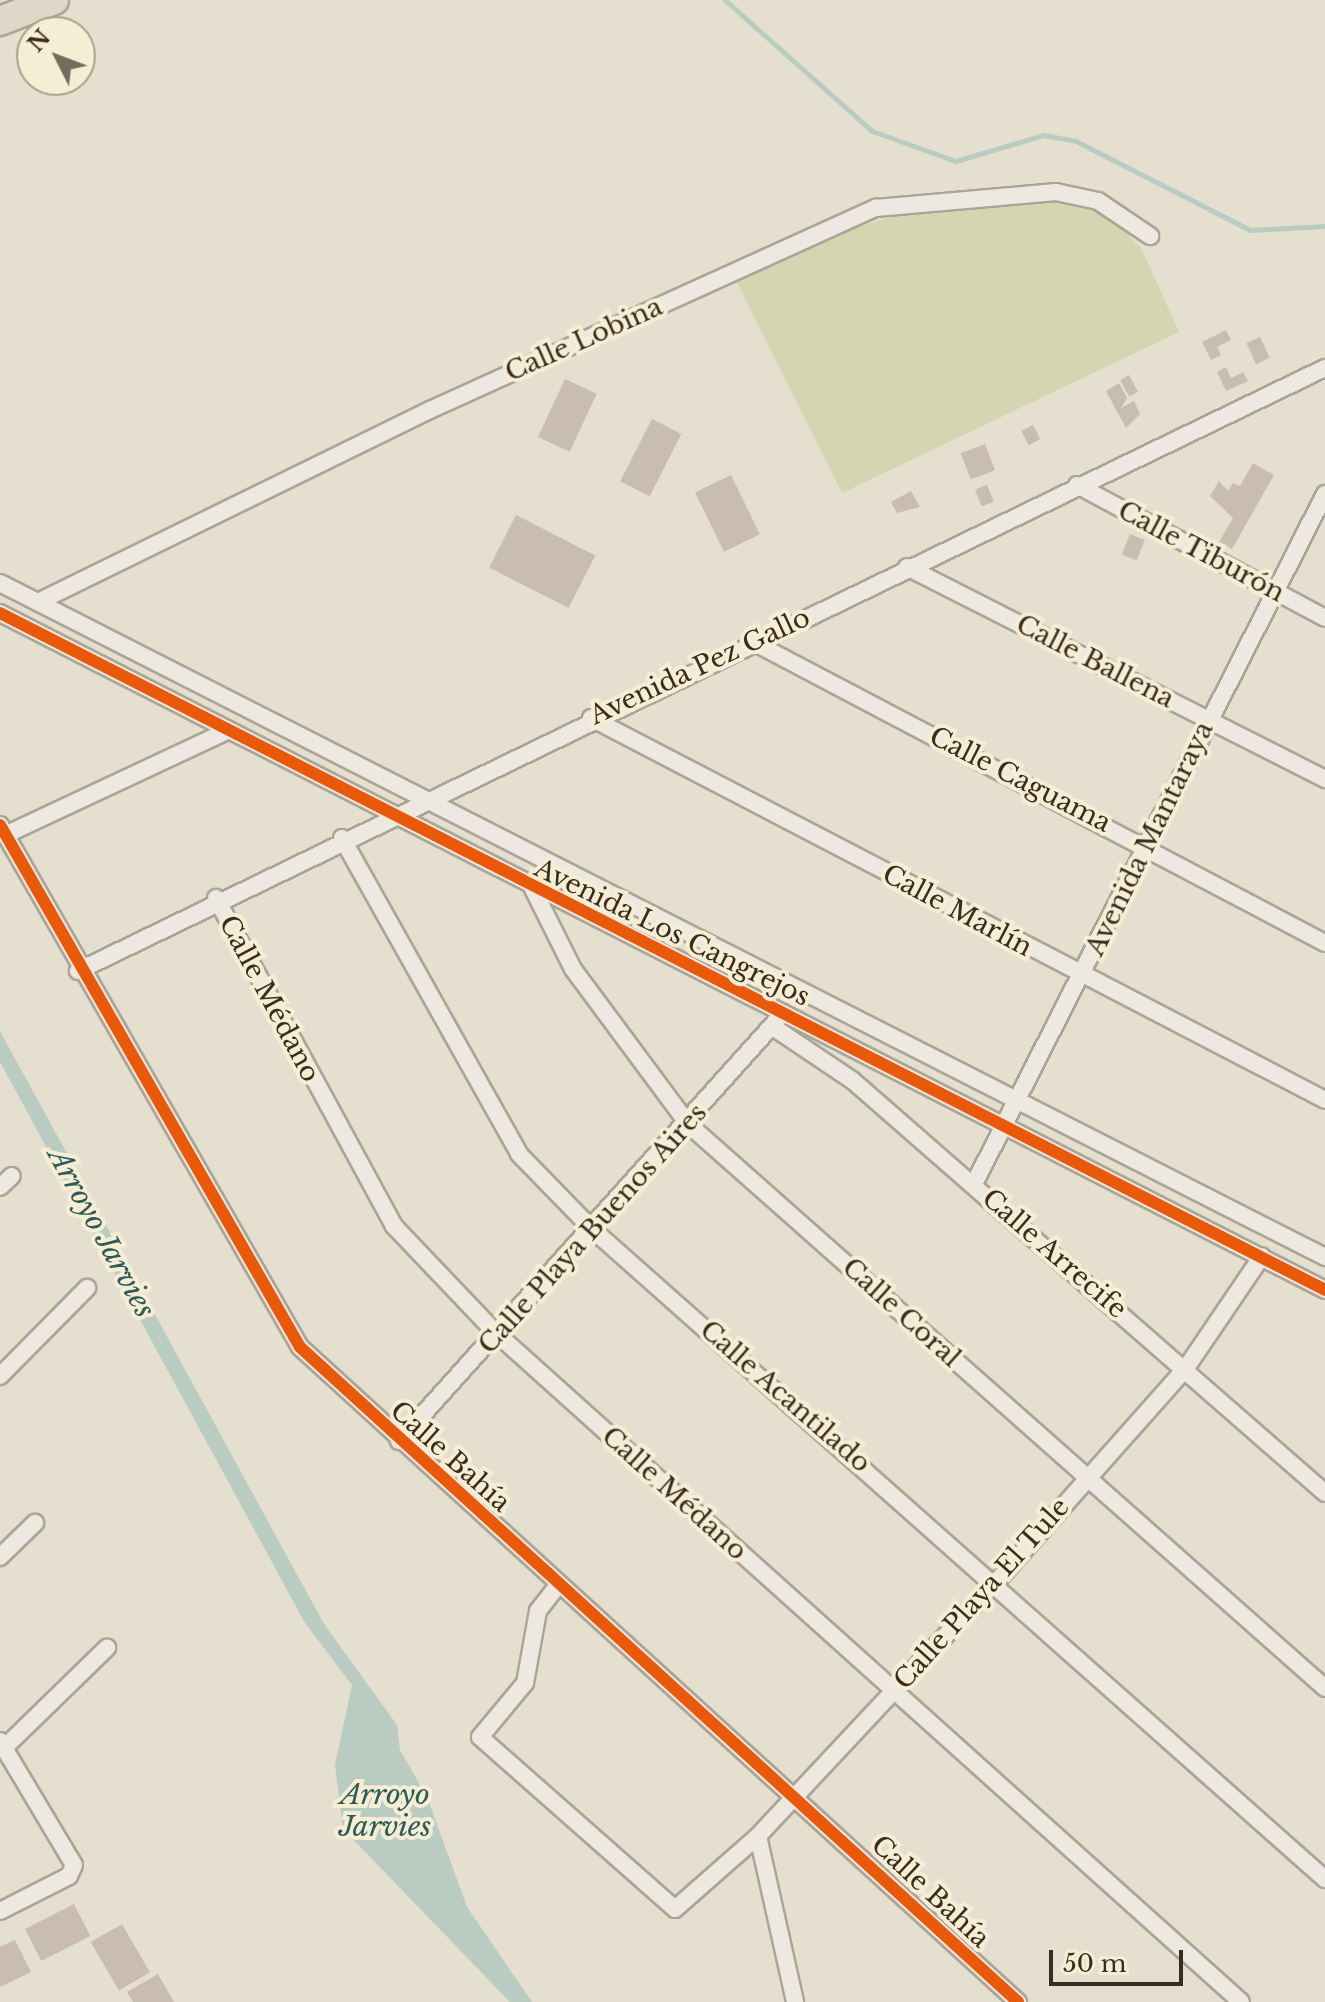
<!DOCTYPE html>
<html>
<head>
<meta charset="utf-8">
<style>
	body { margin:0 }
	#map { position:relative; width:1325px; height:2002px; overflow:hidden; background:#e5dfcf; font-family:"Libre Baskerville",serif }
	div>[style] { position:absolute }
	.green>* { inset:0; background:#d4d5b1 }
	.water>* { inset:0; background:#bacbc1 }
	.stream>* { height:5px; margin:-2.5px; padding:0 2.5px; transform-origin:2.5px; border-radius:2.5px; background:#bacbc1 }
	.building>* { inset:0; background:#c9bdb0; transform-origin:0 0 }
	.roads { filter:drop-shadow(2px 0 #aba497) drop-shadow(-2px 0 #aba497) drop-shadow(0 2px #aba497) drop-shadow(0 -2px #aba497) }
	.minor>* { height:16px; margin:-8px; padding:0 8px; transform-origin:8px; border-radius:8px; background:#eee9e0 }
	.trunk>* { height:28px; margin:-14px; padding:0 14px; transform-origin:14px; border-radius:14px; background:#dfd8c9 }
	.cycleway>* { height:12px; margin:-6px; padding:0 6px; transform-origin:6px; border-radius:6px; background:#e8590c }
	span { translate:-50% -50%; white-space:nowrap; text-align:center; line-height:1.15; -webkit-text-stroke:8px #f6edd5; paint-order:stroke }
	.street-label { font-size:26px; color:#3a2d1f }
	.water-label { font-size:28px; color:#2e5a58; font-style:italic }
	.north { position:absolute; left:16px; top:16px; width:80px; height:80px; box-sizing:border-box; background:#f6edd5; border:2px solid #aba08c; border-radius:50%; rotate:312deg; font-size:22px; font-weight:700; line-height:32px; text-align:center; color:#3a2d1f }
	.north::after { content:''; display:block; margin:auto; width:28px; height:36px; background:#766b5d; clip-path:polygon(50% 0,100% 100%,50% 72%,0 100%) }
	.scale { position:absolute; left:1049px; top:1950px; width:134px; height:36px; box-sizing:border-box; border:4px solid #3a2d1f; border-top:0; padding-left:10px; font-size:24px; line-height:28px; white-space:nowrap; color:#3a2d1f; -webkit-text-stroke:6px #f6edd5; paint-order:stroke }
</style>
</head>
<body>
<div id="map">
	<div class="green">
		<div style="clip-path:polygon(1052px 201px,1106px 213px,1141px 248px,1179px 332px,842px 493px,737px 282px,860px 226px,922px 209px)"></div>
	</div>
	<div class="water">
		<div style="clip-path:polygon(0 1031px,324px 1624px,397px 1725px,400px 1750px,427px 1797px,467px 1907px,532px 2002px,510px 2002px,343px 1829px,335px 1765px,352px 1685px,305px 1623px,0 1062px)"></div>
	</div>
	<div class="stream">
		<div style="left:725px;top:0;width:197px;rotate:41.7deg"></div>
		<div style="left:872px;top:131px;width:89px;rotate:19.7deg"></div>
		<div style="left:956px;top:161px;width:91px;rotate:-16.6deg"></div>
		<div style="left:1043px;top:135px;width:34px;rotate:10deg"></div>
		<div style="left:1076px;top:141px;width:195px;rotate:27.1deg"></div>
		<div style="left:1250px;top:230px;width:75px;rotate:-3.1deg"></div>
	</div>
	<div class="building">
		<div style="clip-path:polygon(1226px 330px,1231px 340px,1217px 347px,1221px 355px,1211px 360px,1202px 342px)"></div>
		<div style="left:1260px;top:337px;width:23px;height:15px;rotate:65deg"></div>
		<div style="clip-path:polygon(1226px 367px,1231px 378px,1243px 372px,1248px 381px,1226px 391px,1217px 372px)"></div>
		<div style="left:1129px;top:375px;width:19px;height:10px;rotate:62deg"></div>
		<div style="left:565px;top:379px;width:35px;height:64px;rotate:25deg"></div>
		<div style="clip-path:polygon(1119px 383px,1127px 398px,1121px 408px,1134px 401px,1140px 414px,1126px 428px,1106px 391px)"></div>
		<div style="left:652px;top:419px;width:33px;height:70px;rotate:27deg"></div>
		<div style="left:1033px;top:425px;width:16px;height:13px;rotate:63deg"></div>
		<div style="left:985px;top:444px;width:28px;height:26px;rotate:69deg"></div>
		<div style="clip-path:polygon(1253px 463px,1274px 475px,1232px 549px,1219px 542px,1233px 518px,1210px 496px,1219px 481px,1228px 491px,1233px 483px,1240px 486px)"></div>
		<div style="left:731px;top:475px;width:66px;height:40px;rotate:64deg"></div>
		<div style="left:987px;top:485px;width:18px;height:13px;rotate:68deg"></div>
		<div style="clip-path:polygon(911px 491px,920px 507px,897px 513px,891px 502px)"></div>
		<div style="left:516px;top:515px;width:89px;height:59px;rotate:27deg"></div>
		<div style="left:1130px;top:534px;width:16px;height:22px;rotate:22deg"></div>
		<div style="left:74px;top:1904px;width:36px;height:55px;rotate:63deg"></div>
		<div style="left:122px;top:1924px;width:56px;height:36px;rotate:60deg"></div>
		<div style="clip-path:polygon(15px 1940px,31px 1972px,0 1987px,0 1947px)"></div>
		<div style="clip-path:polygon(158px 1974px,174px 2002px,133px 2002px,127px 1992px)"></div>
	</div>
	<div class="roads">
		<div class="minor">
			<div style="left:1077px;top:485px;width:281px;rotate:28.2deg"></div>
			<div style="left:907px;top:567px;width:469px;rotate:26.9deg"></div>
			<div style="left:0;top:583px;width:1487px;rotate:26.96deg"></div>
			<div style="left:38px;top:602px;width:436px;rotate:-26.1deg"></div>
			<div style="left:430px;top:410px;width:490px;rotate:-24.4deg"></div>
			<div style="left:876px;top:208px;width:181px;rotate:-5.1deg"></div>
			<div style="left:1056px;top:192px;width:43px;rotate:12.1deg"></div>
			<div style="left:1098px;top:201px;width:63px;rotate:33.9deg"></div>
			<div style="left:0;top:613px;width:1488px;rotate:27.06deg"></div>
			<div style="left:755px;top:643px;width:644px;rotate:27.76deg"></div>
			<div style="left:591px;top:718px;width:827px;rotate:27.49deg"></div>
			<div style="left:0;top:825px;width:602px;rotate:60.11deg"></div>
			<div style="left:300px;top:1347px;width:972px;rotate:42.37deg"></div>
			<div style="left:5px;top:835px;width:247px;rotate:-25.1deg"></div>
			<div style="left:342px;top:838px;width:362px;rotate:60.7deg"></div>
			<div style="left:519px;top:1154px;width:105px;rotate:45.8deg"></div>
			<div style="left:592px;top:1229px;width:980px;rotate:41.57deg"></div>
			<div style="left:533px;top:889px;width:89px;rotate:63.4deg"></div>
			<div style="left:573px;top:969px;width:193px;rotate:53.4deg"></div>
			<div style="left:688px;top:1124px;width:851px;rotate:41.52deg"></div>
			<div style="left:216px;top:898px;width:373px;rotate:61.5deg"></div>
			<div style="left:394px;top:1226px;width:148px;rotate:46.4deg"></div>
			<div style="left:496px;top:1333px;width:1001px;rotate:41.92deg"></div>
			<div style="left:78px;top:971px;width:1385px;rotate:-25.81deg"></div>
			<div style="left:773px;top:1027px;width:95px;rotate:33.9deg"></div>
			<div style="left:852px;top:1080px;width:628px;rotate:41.13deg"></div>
			<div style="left:974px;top:1184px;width:774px;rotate:-63.04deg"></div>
			<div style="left:0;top:1187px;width:16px;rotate:-43deg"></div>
			<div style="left:0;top:1376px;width:124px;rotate:-45.3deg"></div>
			<div style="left:399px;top:1441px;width:566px;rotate:-48.08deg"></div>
			<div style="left:0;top:1557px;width:49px;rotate:-44.2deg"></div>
			<div style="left:559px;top:1584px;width:34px;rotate:128deg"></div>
			<div style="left:538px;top:1611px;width:73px;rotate:100.2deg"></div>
			<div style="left:525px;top:1683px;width:70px;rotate:129.8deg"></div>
			<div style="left:480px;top:1737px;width:260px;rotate:41.4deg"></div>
			<div style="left:675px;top:1909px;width:111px;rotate:-41.3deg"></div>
			<div style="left:758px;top:1836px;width:348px;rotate:-46.9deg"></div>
			<div style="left:996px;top:1582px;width:286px;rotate:-48.4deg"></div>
			<div style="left:1186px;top:1368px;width:135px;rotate:-55.8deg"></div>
			<div style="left:0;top:1741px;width:144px;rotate:59.2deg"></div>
			<div style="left:74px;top:1865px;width:12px;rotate:114deg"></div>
			<div style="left:69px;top:1876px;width:77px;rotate:153.1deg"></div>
			<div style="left:4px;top:1748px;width:144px;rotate:-44.2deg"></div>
			<div style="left:758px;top:1836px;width:170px;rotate:77.4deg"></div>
		</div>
		<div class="trunk">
			<div style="left:0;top:21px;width:58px;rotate:-21.3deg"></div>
		</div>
	</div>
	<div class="cycleway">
		<div style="left:0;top:613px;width:1488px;rotate:27.06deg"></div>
		<div style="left:0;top:825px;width:602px;rotate:60.11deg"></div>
		<div style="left:300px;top:1347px;width:972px;rotate:42.37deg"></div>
	</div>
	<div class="street-label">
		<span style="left:584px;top:340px;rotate:-24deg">Calle Lobina</span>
		<span style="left:1201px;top:552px;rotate:28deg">Calle Tiburón</span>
		<span style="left:1095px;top:662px;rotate:27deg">Calle Ballena</span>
		<span style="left:700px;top:667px;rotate:-25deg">Avenida Pez Gallo</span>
		<span style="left:1020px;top:780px;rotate:27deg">Calle Caguama</span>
		<span style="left:1150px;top:839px;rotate:-64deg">Avenida Mantaraya</span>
		<span style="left:957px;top:911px;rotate:28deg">Calle Marlín</span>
		<span style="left:672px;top:933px;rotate:26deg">Avenida Los Cangrejos</span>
		<span style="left:269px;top:999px;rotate:62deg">Calle Médano</span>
		<span style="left:593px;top:1229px;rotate:-48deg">Calle Playa Buenos Aires</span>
		<span style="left:1054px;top:1254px;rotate:41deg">Calle Arrecife</span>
		<span style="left:901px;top:1313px;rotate:42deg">Calle Coral</span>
		<span style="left:785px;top:1397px;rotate:41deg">Calle Acantilado</span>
		<span style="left:450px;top:1457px;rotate:42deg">Calle Bahía</span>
		<span style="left:674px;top:1494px;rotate:42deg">Calle Médano</span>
		<span style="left:982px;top:1594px;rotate:-48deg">Calle Playa El Tule</span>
		<span style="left:930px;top:1892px;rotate:43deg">Calle Bahía</span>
	</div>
	<div class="water-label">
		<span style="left:101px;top:1233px;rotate:61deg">Arroyo Jarvies</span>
		<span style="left:385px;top:1811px">Arroyo<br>Jarvies</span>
	</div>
	<div class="north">N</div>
	<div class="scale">50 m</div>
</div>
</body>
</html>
